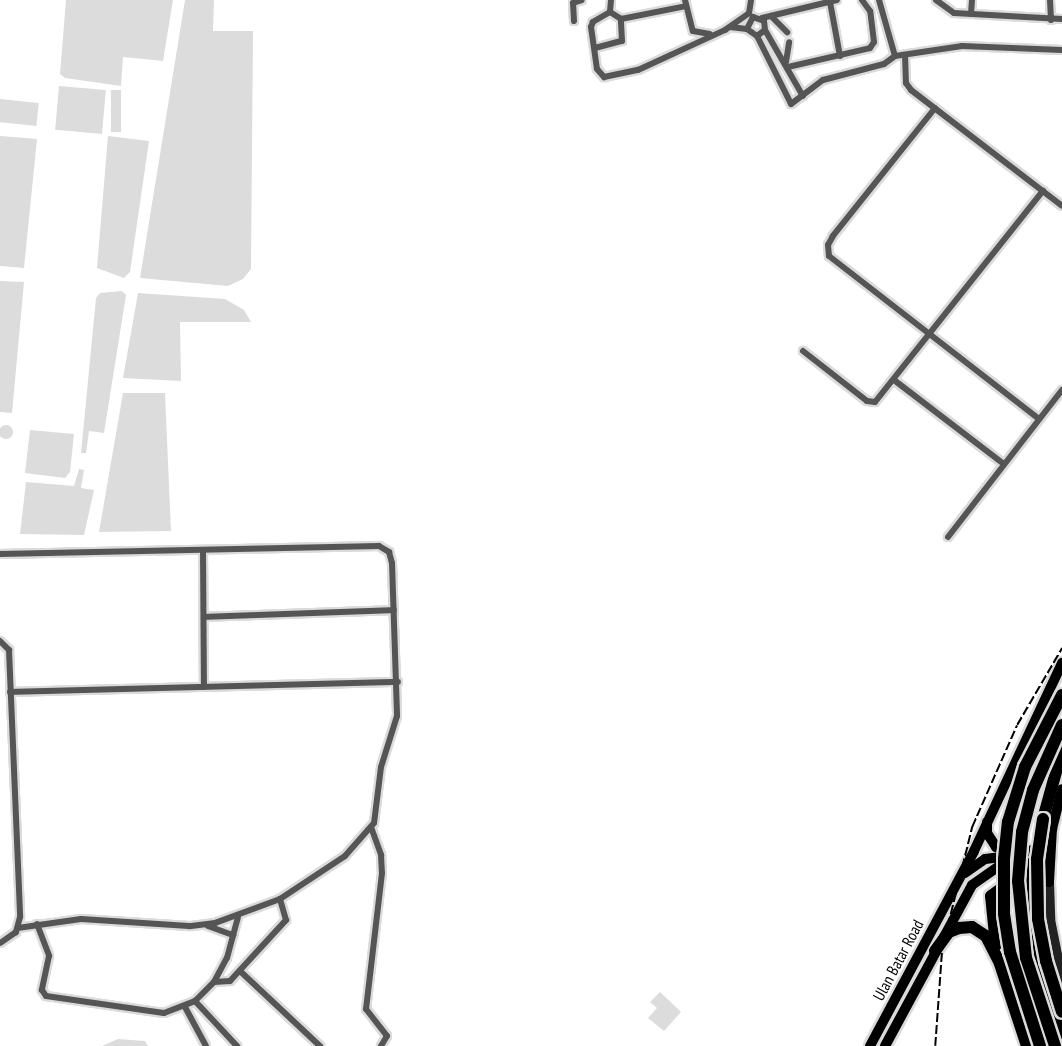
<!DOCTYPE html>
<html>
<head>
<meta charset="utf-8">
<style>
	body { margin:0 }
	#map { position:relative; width:1062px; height:1046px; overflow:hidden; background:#fff; font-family:"PT Sans Narrow",sans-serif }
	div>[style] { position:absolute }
	.green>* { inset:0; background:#dcdcdc; transform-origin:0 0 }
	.round { border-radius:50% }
	.roads { filter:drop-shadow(2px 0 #dbdbdb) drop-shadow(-2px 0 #dbdbdb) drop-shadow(0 2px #dbdbdb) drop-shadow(0 -2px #dbdbdb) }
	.street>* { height:6px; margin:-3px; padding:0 3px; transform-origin:3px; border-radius:3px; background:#555 }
	.secondary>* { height:9px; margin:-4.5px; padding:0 4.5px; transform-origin:4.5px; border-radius:4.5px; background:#222 }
	.primary>* { height:10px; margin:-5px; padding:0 5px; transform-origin:5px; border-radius:5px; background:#000 }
	.highway>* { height:12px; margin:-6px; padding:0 6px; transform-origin:6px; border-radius:6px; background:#000 }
	.rail>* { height:1.5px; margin-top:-0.75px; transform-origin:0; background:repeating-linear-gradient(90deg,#000 0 9px,transparent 0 12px) }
	.bridges { filter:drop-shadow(2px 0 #dbdbdb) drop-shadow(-2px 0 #dbdbdb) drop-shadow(0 2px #dbdbdb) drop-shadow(0 -2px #dbdbdb) }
	.highway-bridge>* { height:12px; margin:-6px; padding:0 6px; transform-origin:6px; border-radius:6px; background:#000 }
	span { translate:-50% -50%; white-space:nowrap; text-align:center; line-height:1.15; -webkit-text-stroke:5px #fff; paint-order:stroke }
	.street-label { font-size:16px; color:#000 }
</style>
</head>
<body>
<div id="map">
	<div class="green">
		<div style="clip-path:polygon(66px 0,173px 0,163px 61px,123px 57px,121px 86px,65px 78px,60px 74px)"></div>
		<div style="clip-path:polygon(185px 0,214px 0,213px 31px,253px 31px,251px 269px,243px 279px,228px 286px,140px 278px)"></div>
		<div style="left:59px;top:86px;width:47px;height:44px;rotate:5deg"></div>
		<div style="left:111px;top:90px;width:10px;height:42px"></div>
		<div style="left:0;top:99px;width:39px;height:23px;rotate:6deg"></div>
		<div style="clip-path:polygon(0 136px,37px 139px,24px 268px,0 266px)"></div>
		<div style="clip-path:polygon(108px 136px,149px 141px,130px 272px,124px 278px,97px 268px)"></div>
		<div style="clip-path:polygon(0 281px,24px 282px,12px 413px,0 412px)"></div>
		<div style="clip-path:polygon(122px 291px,126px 295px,104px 433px,89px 431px,86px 453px,81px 453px,96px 298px,100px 293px)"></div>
		<div style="clip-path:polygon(138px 293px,225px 299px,244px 310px,251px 322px,180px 322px,181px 381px,123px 378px)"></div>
		<div style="clip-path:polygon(123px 393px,165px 393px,171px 531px,99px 532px)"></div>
		<div class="round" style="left:-1px;top:425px;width:14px;height:14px"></div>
		<div style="clip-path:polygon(30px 430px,74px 434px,70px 472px,65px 478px,25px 473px)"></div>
		<div style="clip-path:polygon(79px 469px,84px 470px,81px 488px,94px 490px,84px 535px,20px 534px,26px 482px,74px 486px)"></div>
		<div style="clip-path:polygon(660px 992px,681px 1012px,664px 1031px,648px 1018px,657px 1008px,650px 1002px)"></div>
		<div style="clip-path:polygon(118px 1039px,145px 1041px,148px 1046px,102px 1046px)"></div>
	</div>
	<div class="roads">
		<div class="street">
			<div style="left:611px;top:0;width:12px;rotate:95deg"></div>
			<div style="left:610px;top:12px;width:20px;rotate:150deg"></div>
			<div style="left:593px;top:22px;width:5px;rotate:112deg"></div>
			<div style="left:591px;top:27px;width:42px;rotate:81.9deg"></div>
			<div style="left:597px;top:69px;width:11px;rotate:49deg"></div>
			<div style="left:604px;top:77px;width:35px;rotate:-12deg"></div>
			<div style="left:638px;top:70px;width:96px;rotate:-24.7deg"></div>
			<div style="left:725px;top:30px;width:29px;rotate:-35deg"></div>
			<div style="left:749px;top:13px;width:13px;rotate:-81deg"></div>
			<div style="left:685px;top:0;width:32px;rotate:76deg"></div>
			<div style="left:693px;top:31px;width:17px;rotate:10deg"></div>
			<div style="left:879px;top:0;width:58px;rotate:74.1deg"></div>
			<div style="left:895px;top:56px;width:68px;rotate:-8.5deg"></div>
			<div style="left:962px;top:46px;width:100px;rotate:2.3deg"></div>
			<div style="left:936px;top:0;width:22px;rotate:36deg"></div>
			<div style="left:954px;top:13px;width:108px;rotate:3.2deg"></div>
			<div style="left:1050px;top:0;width:20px;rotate:87deg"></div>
			<div style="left:830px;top:2px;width:55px;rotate:79.5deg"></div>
			<div style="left:610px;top:12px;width:13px;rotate:32deg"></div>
			<div style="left:621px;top:19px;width:66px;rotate:-11.3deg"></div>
			<div style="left:971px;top:14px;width:14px;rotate:-86deg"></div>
			<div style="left:771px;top:16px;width:23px;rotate:45deg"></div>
			<div style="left:762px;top:18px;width:77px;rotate:-13.5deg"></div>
			<div style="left:574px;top:21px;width:18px;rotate:-93deg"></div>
			<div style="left:573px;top:3px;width:9px;rotate:-18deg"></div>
			<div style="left:730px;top:27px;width:17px;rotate:7deg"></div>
			<div style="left:747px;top:29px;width:12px;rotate:35deg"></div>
			<div style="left:757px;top:36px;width:10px;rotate:-37deg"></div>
			<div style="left:765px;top:30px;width:9px;rotate:-96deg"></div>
			<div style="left:764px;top:21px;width:12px;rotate:-160deg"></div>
			<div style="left:753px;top:17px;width:13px;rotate:117deg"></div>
			<div style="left:765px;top:30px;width:76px;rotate:60.1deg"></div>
			<div style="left:757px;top:36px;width:76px;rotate:63.4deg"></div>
			<div style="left:791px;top:104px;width:40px;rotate:-37deg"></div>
			<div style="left:823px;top:80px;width:63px;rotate:-14.7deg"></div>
			<div style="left:884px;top:64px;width:14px;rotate:-36deg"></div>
			<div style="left:595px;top:48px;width:28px;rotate:-15deg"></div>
			<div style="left:622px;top:41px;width:22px;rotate:-93deg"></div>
			<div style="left:905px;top:55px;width:28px;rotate:88deg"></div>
			<div style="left:906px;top:83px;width:9px;rotate:54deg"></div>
			<div style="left:911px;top:90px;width:190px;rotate:37.5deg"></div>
			<div style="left:786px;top:62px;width:20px;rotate:-81deg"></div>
			<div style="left:788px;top:67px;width:84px;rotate:-13deg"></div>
			<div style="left:870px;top:48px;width:7px;rotate:-56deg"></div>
			<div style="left:874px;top:42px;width:31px;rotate:-97deg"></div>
			<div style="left:870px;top:11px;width:14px;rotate:-126deg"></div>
			<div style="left:935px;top:108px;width:164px;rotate:128.6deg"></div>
			<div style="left:833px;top:236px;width:10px;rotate:119deg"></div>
			<div style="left:828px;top:245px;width:11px;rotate:85deg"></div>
			<div style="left:829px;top:256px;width:266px;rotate:37.8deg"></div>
			<div style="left:803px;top:351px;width:81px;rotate:38deg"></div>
			<div style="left:867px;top:401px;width:8px;rotate:7deg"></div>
			<div style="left:875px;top:402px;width:270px;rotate:-51.5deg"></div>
			<div style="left:894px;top:380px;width:138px;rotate:37.4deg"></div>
			<div style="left:948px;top:537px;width:186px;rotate:-52.2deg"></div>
			<div style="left:203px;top:551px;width:136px;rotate:89.6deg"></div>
			<div style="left:0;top:554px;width:379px;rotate:-1.2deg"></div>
			<div style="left:379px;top:546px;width:12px;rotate:31deg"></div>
			<div style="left:389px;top:552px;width:11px;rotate:75deg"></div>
			<div style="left:392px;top:563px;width:153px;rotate:88.1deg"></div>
			<div style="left:397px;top:716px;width:53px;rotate:107.4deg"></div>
			<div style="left:381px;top:767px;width:56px;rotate:97.1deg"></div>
			<div style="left:374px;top:823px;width:44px;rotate:131.3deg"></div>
			<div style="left:345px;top:856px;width:78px;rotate:146.5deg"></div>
			<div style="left:280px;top:899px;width:69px;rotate:159.7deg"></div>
			<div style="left:215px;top:923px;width:26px;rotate:173deg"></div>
			<div style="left:189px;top:926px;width:108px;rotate:-176.3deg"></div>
			<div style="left:81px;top:919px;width:64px;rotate:171.9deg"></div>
			<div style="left:204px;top:617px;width:190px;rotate:-2.1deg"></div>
			<div style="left:0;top:641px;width:13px;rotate:45deg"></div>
			<div style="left:9px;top:650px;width:267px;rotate:87.6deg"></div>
			<div style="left:20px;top:917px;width:16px;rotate:105deg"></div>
			<div style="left:16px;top:932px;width:19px;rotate:145deg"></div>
			<div style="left:10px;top:692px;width:388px;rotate:-1.5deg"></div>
			<div style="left:371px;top:827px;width:30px;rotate:70deg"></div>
			<div style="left:381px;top:855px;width:18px;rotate:87deg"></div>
			<div style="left:382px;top:873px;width:137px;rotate:96.7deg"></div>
			<div style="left:366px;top:1009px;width:34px;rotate:52deg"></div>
			<div style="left:387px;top:1036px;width:12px;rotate:121deg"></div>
			<div style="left:37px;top:924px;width:34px;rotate:69deg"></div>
			<div style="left:49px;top:956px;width:35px;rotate:102deg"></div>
			<div style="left:42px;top:990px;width:7px;rotate:56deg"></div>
			<div style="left:46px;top:996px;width:119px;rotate:8.2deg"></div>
			<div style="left:164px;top:1013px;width:33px;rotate:-21deg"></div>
			<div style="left:195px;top:1001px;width:27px;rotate:-45deg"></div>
			<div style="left:214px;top:982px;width:27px;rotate:-62deg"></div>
			<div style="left:227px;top:958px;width:42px;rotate:-75deg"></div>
			<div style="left:208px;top:926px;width:27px;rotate:20deg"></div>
			<div style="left:240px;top:971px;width:110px;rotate:43.2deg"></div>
			<div style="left:214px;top:982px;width:16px;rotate:-4deg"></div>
			<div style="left:230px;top:981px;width:83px;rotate:-47.4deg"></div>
			<div style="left:286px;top:920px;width:22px;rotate:-106deg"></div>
			<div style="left:195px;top:1001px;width:62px;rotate:47deg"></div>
			<div style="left:185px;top:1007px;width:44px;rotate:61.7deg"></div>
		</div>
		<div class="secondary">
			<div style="left:1049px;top:882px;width:37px;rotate:88deg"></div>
			<div style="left:1050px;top:919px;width:61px;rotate:78.7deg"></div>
		</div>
		<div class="primary">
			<div style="left:987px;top:822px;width:11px;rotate:90deg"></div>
			<div style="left:987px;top:833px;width:17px;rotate:57deg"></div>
			<div style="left:996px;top:847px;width:27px;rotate:13deg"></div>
			<div style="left:1022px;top:853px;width:15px;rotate:-16deg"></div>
			<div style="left:1036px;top:849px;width:26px;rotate:-51deg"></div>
			<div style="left:1034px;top:870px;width:19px;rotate:39deg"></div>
			<div style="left:965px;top:873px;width:24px;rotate:-35deg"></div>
			<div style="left:985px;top:859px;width:25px;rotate:-7deg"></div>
			<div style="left:1049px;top:882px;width:53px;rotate:-86.8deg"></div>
			<div style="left:1052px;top:829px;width:41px;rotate:-76deg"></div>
			<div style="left:870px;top:1046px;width:221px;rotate:-61.9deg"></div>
			<div style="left:974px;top:851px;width:208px;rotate:-64.9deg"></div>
			<div style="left:885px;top:1046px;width:183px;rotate:-61.6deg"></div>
			<div style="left:972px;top:885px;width:49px;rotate:-35deg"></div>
		</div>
		<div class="highway">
			<div style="left:1043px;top:819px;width:72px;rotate:-74.6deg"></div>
			<div style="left:1024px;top:862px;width:90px;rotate:82.3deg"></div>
			<div style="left:1036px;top:951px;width:86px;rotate:72.4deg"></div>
			<div style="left:996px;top:945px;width:49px;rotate:-95.8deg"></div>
			<div style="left:991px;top:896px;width:19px;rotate:-36deg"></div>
			<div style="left:1006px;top:885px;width:11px;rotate:5deg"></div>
			<div style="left:1017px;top:886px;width:11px;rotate:41deg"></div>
			<div style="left:935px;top:951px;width:24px;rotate:-54deg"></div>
			<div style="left:949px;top:932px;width:11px;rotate:-22deg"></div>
			<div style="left:959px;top:928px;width:13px;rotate:-4deg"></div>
			<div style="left:972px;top:927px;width:17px;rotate:33deg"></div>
			<div style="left:986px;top:936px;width:31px;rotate:63deg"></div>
			<div style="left:1000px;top:964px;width:86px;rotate:71.8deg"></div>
		</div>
	</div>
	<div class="rail">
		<div style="left:935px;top:1046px;width:97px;rotate:-85.9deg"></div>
		<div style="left:942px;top:949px;width:126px;rotate:-76.2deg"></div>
		<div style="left:972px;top:827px;width:111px;rotate:-66.2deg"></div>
		<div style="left:1017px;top:725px;width:89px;rotate:-59.7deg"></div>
	</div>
	<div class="bridges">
		<div class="highway-bridge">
			<div style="left:1043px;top:819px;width:40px;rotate:98.5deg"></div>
			<div style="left:1037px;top:859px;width:60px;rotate:89deg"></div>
			<div style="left:1038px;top:919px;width:43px;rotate:79.2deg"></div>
			<div style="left:1046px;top:961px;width:53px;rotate:72.6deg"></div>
			<div style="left:1040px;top:1046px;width:99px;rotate:-107.7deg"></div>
			<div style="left:1010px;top:952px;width:39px;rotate:-99deg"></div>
			<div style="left:1004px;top:913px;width:54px;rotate:-90deg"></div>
			<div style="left:1004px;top:859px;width:37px;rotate:-84deg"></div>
			<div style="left:1008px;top:822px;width:58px;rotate:-72.8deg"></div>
			<div style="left:1025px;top:767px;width:81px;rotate:-62.8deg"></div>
			<div style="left:1055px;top:1046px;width:93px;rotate:-108.2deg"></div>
			<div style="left:1026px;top:958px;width:77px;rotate:-95.9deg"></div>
			<div style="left:1018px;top:881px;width:49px;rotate:-85.3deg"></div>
			<div style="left:1022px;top:832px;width:43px;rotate:-75.3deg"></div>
			<div style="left:1033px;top:790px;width:71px;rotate:-66deg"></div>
		</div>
	</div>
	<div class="street-label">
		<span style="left:898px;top:960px;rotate:-62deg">Ulan Batar Road</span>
	</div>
</div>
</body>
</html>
